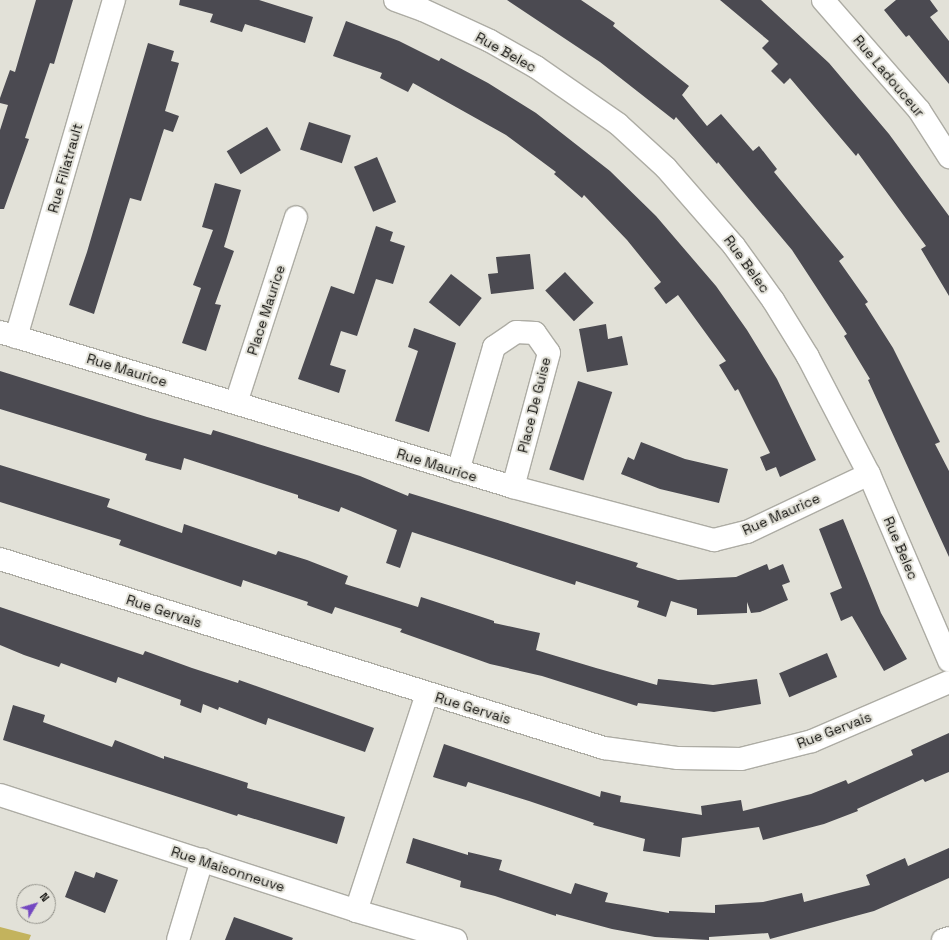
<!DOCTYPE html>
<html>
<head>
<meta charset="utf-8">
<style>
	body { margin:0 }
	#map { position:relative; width:949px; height:940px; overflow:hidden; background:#e2e1d8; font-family:"Space Grotesk",sans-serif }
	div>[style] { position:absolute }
	.forest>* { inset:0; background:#c3b35d }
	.building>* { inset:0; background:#4b4a51; transform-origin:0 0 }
	.roads { filter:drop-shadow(1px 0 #adaca4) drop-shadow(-1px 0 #adaca4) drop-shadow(0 1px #adaca4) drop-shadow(0 -1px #adaca4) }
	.minor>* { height:22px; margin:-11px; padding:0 11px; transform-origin:11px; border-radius:11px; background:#fff }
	span { translate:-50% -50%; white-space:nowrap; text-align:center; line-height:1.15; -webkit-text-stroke:4px #e2e1d8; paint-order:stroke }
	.street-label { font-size:14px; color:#12110e }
	.north { position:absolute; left:16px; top:884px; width:40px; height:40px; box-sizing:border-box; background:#e2e1d8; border:1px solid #8f8e87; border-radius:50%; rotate:52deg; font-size:11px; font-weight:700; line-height:16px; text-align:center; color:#12110e }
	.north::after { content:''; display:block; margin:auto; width:14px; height:18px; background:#7448c1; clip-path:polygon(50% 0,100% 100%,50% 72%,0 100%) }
</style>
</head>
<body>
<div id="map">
	<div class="forest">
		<div style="clip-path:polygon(0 927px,31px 935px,29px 940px,0 940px)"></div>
	</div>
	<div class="building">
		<div style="clip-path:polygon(36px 0,73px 0,54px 64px,50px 63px,25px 138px,29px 139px,4px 209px,0 209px,0 130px,8px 105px,0 103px,0 98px,10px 70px,15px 72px)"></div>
		<div style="clip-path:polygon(180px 0,259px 0,313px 17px,305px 43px,245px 24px,242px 32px,210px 22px,213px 14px,179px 5px)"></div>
		<div style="clip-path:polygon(507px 0,581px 0,615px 23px,613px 26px,689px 86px,682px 95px,707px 126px,721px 114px,753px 151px,759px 146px,777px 169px,774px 172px,844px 257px,839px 261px,868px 302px,865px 304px,893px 348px,940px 442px,935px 444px,949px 471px,949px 557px,868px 380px,870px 379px,844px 336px,847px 334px,792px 250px,718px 162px,717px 164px,676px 117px,674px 120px,600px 62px)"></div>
		<div style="clip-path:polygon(720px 0,761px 0,829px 63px,889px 134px,949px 216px,949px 296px,921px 249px,926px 246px,858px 153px,856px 156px,790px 78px,784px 84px,771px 71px,778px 64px,762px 48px,769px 41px)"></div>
		<div style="clip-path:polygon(896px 0,930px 0,938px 11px,930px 17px,949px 41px,949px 84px,909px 35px,906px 37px,884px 10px)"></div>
		<div style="clip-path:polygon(346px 21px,399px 41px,439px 61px,441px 58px,488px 83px,536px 113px,610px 171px,656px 216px,716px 286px,747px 330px,777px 379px,816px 460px,780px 477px,776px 467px,766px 471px,760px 457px,770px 453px,738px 389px,735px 391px,719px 365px,726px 361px,678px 295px,666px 304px,654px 288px,661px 282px,627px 240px,584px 195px,582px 198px,554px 174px,556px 172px,506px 135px,413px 83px,408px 92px,380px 78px,382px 73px,333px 56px)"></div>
		<div style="clip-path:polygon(148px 43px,174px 51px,171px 61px,179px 63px,165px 111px,179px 116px,173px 132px,164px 129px,141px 201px,130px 198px,94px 314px,69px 305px,87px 252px)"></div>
		<div style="left:309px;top:122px;width:44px;height:29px;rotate:18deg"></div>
		<div style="left:267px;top:127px;width:27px;height:47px;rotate:59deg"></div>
		<div style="left:377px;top:157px;width:49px;height:25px;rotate:67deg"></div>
		<div style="clip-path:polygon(215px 183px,241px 190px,224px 247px,234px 251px,215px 304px,221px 305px,206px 351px,182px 343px,201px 288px,193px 285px,213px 230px,202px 227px)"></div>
		<div style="clip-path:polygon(376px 226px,393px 232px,390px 241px,405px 246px,393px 284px,376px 279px,357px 336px,341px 331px,330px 365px,346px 370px,339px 393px,298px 379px,331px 286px,354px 294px)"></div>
		<div style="clip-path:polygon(530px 254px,534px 289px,491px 294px,488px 274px,498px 273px,496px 257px)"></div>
		<div style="left:565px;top:272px;width:42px;height:27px;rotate:47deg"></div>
		<div style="left:451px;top:274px;width:39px;height:36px;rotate:38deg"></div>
		<div style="clip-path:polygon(606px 324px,608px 339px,622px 336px,628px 365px,587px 372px,579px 329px)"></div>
		<div style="clip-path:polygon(414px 328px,456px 343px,429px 432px,395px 421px,418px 351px,408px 347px)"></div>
		<div style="clip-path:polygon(0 371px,147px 417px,211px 435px,213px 430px,310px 460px,360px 476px,408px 496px,409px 493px,638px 563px,636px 567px,678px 580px,736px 577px,767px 564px,769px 570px,783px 564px,790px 582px,782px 585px,788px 600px,760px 612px,751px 613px,747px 602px,747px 613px,697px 615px,697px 609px,671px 601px,666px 617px,637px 607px,639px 601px,576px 581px,575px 585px,412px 532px,400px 568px,386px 563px,397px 530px,341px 507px,339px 512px,298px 498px,298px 495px,184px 458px,181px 470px,145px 460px,147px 454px,0 409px)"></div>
		<div style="left:578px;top:381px;width:36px;height:93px;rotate:18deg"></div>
		<div style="clip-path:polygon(641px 442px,685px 459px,728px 469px,719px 503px,660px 489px,621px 474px,628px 457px,634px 460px)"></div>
		<div style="clip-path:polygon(0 465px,110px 499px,107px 507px,182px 533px,184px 524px,276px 555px,278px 551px,307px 560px,348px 576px,345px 584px,418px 607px,421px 597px,494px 621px,494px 623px,540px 633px,536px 650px,596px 668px,657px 685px,658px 679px,713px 685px,757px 679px,761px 704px,714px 712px,638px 703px,637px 706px,542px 676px,490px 664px,400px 632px,402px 629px,335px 607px,332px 614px,307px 605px,308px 602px,243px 580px,241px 587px,119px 545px,121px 540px,0 502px)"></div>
		<div style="clip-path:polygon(843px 519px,881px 613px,907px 659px,884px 671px,852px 616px,841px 621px,830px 593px,842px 588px,819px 529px)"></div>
		<div style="clip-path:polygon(0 607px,143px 655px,145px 651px,192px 668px,238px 683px,239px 680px,374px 728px,365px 752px,268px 718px,266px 725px,219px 707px,218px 710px,203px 704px,201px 713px,180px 705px,181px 700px,118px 677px,116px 683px,61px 663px,59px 667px,24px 655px,0 645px)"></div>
		<div style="left:827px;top:653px;width:26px;height:52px;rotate:67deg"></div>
		<div style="clip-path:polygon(13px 705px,45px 715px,43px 722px,112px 747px,115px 740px,164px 759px,164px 756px,248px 783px,247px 788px,345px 817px,337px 844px,238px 814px,237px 816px,3px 740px)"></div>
		<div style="clip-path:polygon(949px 733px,949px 772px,925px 782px,923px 779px,857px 809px,858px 811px,824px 824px,763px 840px,759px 827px,682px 838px,680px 857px,643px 851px,645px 839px,593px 825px,594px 823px,529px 801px,468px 782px,466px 787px,433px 777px,444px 744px,600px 797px,601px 791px,621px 796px,620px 802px,702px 815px,701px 806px,741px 800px,743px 811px,811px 794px,846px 780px,848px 784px,913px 755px,911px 750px)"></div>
		<div style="clip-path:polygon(413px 838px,468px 855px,468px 852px,502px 860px,499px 870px,571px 894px,575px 883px,608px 893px,605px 902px,669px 913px,669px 911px,715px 913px,715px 905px,763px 902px,802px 893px,804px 902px,870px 885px,866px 875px,905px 858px,908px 866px,949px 848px,949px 878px,874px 911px,770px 939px,768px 933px,709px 937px,709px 940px,655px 937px,612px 929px,556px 914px,556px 916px,495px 896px,460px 887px,461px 881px,406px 863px)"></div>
		<div style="clip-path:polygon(75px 871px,94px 878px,96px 872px,118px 880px,105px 913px,65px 897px)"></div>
		<div style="clip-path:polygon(234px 917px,293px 938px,292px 940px,225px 940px)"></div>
	</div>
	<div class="roads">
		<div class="minor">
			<div style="left:395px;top:0;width:30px;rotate:20deg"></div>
			<div style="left:423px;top:10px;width:74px;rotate:24.8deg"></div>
			<div style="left:490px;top:41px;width:53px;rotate:29.5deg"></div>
			<div style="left:536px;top:67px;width:100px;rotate:34.8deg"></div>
			<div style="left:618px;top:124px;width:65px;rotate:42.5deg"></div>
			<div style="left:666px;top:168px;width:103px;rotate:48.9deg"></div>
			<div style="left:734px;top:246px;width:67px;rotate:54.2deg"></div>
			<div style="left:773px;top:300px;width:67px;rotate:58.4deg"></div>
			<div style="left:808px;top:357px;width:132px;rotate:62.5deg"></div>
			<div style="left:869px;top:474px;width:203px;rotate:66.8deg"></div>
			<div style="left:823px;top:0;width:146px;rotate:48.9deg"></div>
			<div style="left:919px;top:110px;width:56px;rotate:57.4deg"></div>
			<div style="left:0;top:332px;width:536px;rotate:16.81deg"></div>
			<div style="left:513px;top:487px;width:208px;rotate:14.8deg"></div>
			<div style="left:714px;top:540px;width:34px;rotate:-14deg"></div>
			<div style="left:747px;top:532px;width:135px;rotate:-25.4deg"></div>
			<div style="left:16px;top:337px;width:351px;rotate:-73.8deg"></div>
			<div style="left:236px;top:403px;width:195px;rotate:-72.1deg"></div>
			<div style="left:458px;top:471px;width:129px;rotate:-73.8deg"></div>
			<div style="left:494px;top:347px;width:27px;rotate:-34deg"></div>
			<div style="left:516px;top:332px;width:19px;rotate:3deg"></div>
			<div style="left:535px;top:333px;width:24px;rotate:55deg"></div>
			<div style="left:549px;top:353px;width:139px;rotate:105deg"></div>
			<div style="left:0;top:559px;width:633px;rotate:17.38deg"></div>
			<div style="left:604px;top:748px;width:75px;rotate:7.7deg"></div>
			<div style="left:678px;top:758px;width:63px;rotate:0.9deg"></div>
			<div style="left:741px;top:759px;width:73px;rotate:-14.2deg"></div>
			<div style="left:812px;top:741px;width:149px;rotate:-23.3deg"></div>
			<div style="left:0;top:795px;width:374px;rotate:18deg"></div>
			<div style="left:356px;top:911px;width:104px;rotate:16.2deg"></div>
			<div style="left:356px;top:911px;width:228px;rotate:-71.9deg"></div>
			<div style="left:178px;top:940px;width:84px;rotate:-73.3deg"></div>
			<div style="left:943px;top:940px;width:6px;rotate:-18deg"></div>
		</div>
	</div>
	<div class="street-label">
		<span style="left:506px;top:52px;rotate:29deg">Rue Belec</span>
		<span style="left:889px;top:76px;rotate:50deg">Rue Ladouceur</span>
		<span style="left:65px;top:168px;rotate:-74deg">Rue Filiatrault</span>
		<span style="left:747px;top:264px;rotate:54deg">Rue Belec</span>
		<span style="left:266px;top:310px;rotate:-72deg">Place Maurice</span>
		<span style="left:127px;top:370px;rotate:17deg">Rue Maurice</span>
		<span style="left:534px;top:405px;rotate:-76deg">Place De Guise</span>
		<span style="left:437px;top:465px;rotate:17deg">Rue Maurice</span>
		<span style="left:781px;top:514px;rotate:-24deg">Rue Maurice</span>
		<span style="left:901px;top:548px;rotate:67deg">Rue Belec</span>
		<span style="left:164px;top:611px;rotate:18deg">Rue Gervais</span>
		<span style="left:473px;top:708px;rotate:17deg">Rue Gervais</span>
		<span style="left:834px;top:730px;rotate:-21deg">Rue Gervais</span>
		<span style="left:228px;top:869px;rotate:18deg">Rue Maisonneuve</span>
	</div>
	<div class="north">N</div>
</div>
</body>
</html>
